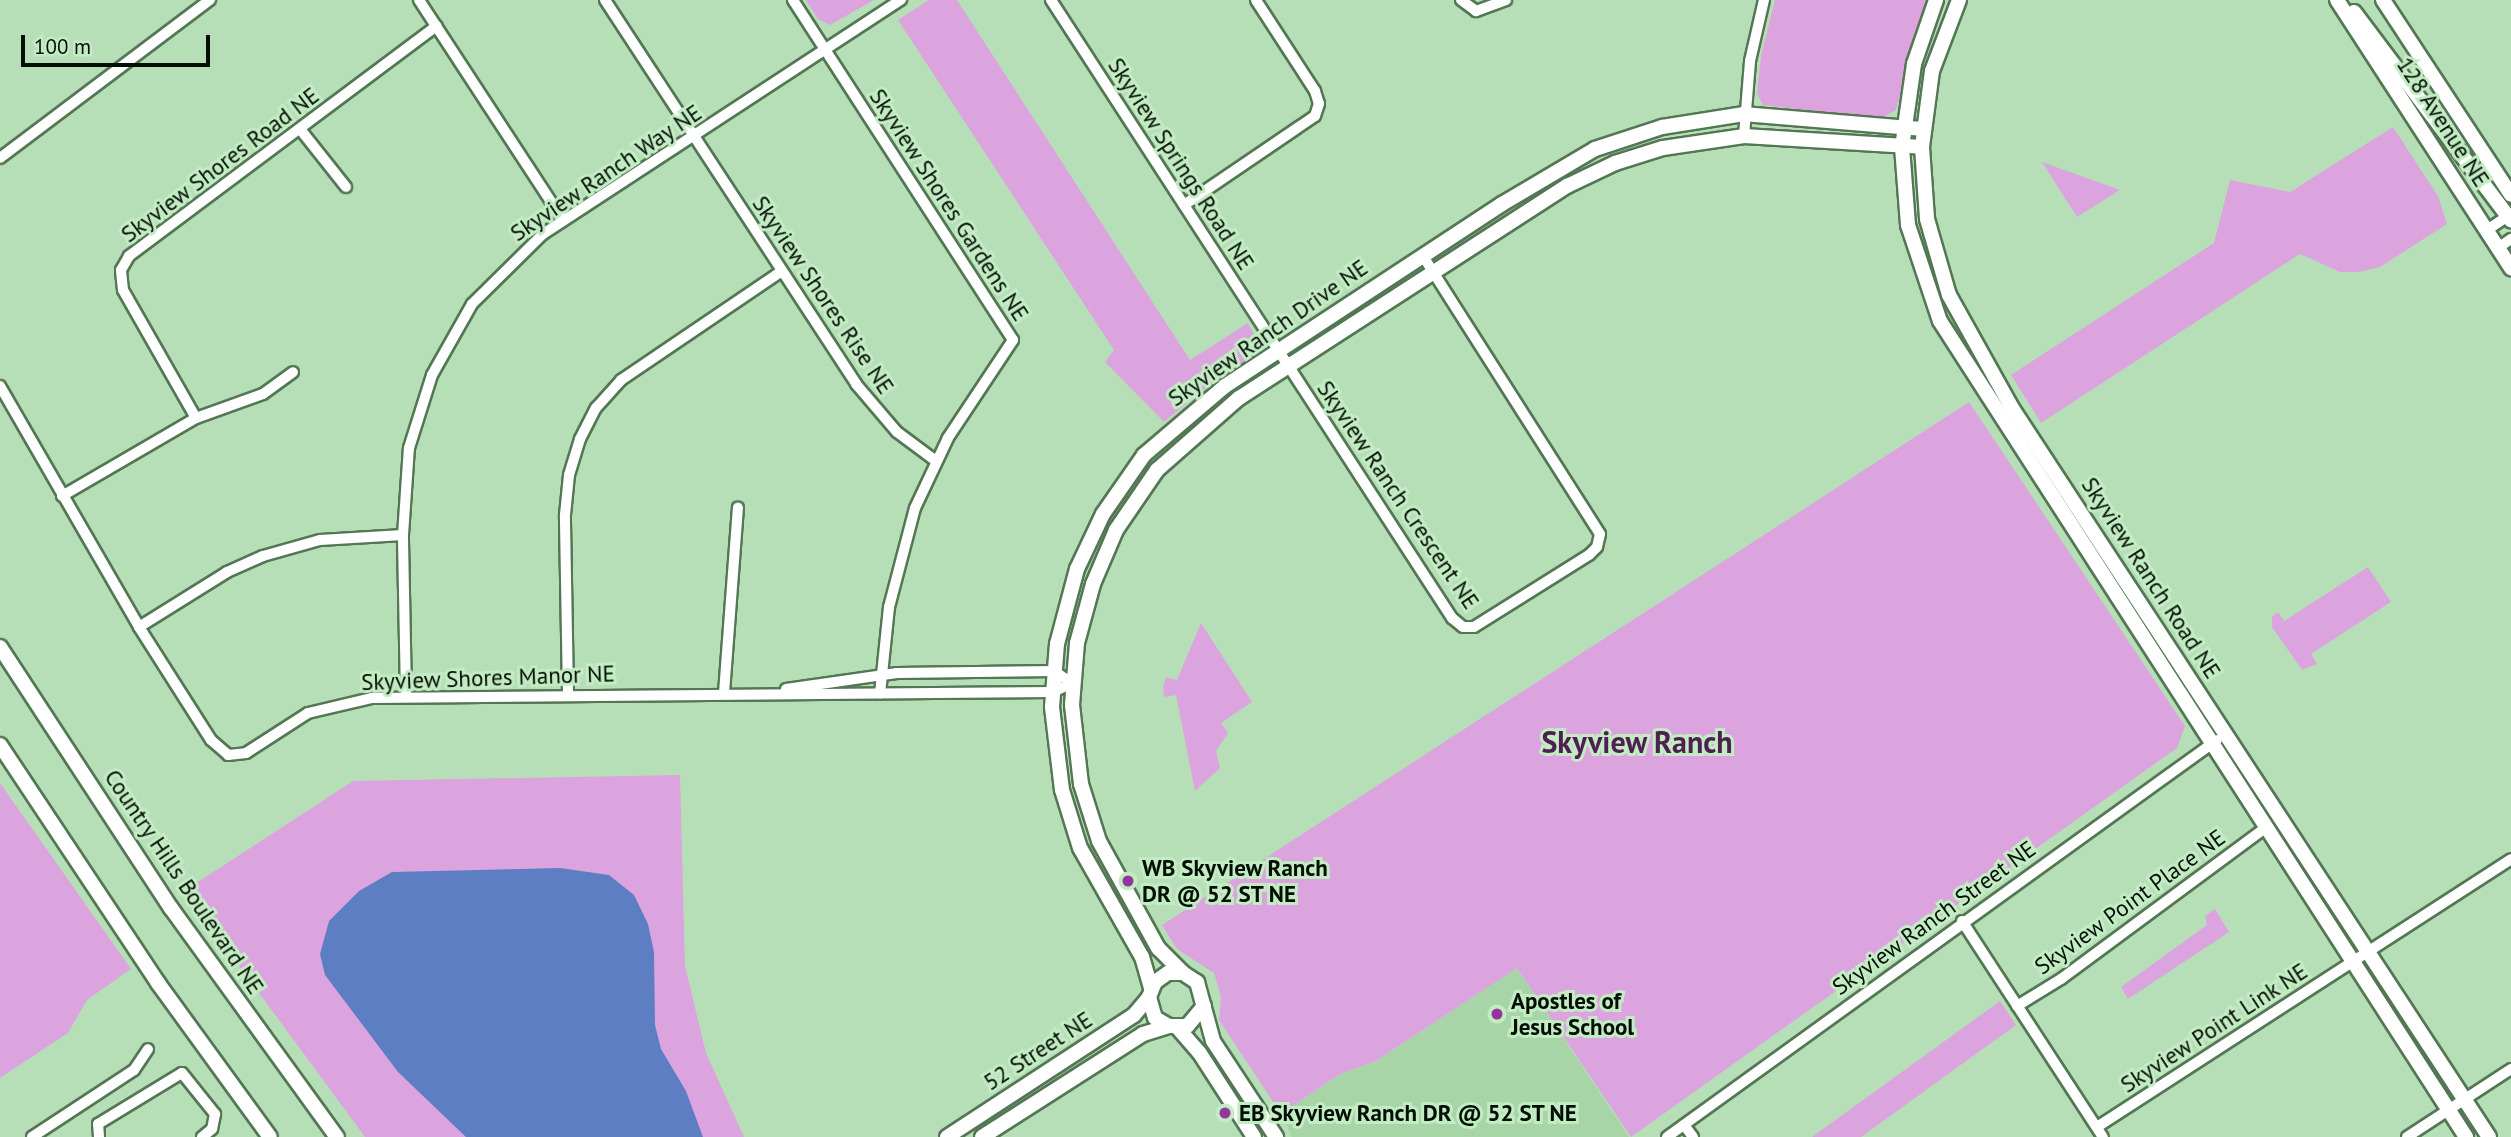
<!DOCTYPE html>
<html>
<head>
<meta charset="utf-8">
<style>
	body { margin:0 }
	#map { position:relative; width:2511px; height:1137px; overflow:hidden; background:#b7dfb7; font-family:"PT Sans",sans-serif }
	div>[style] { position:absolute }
	.built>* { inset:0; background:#a8d5a8 }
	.green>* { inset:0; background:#dca4df }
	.water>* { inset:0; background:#5e7ec4 }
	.roads { filter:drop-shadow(2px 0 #537754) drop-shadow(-2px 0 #537754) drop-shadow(0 2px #537754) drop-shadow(0 -2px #537754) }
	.street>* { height:10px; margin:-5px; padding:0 5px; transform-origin:5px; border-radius:5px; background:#fff }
	.secondary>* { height:14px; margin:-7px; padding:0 7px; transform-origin:7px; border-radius:7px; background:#fff }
	.dots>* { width:19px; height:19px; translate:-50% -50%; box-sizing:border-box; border:4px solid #c4ecc4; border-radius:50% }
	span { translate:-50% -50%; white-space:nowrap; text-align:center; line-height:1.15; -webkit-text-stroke:6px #c4ecc4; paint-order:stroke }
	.street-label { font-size:23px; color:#030f04 }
	.poi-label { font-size:23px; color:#030f04; font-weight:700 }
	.left { translate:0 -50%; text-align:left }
	.district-label { font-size:30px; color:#4e1f51; font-weight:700 }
	.scale { position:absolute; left:21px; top:35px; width:189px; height:32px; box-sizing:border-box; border:4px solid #030f04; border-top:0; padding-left:9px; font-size:21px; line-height:24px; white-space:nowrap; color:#030f04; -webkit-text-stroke:5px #c4ecc4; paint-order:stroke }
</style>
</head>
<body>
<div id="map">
	<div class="built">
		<div style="clip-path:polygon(1517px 968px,1629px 1137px,1292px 1137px,1281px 1114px,1340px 1074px,1376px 1061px)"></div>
	</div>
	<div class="green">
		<div style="clip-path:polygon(806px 0,874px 0,830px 25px,818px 19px)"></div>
		<div style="clip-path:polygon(929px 0,957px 0,1190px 360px,1248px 323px,1258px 343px,1256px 356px,1208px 386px,1164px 422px,1105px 362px,1114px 350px,898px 20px)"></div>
		<div style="clip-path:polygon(1775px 0,1928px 0,1896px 110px,1880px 119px,1763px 105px,1757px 94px,1761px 56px)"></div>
		<div style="clip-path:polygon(2393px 127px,2438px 196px,2447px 224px,2380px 267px,2359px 272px,2340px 272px,2300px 254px,2041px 423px,2011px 375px,2214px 243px,2230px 180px,2290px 192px)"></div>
		<div style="clip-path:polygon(2042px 162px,2120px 190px,2077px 217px)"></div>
		<div style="clip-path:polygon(1969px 402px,2185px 726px,2177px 748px,1631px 1137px,1517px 968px,1376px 1061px,1340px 1074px,1281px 1114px,1219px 1020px,1221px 997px,1214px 973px,1177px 949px,1162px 925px)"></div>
		<div style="clip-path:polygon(2368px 567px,2391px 602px,2311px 654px,2317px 664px,2302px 670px,2272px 627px,2272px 617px,2278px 612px,2284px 621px)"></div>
		<div style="clip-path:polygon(1201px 623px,1252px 702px,1221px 723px,1228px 733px,1216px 751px,1220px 768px,1195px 791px,1176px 695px,1164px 697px,1163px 687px,1166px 677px,1177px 680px)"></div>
		<div style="clip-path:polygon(680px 775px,685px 966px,706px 1053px,744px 1137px,365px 1137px,184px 891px,353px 781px)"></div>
		<div style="clip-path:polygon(0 783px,131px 969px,87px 1000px,68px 1033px,0 1078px)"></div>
		<div style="clip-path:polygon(2215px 909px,2229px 932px,2128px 999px,2121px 987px,2207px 925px,2205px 916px)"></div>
		<div style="clip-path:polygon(2000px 1001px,2016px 1025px,1861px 1137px,1812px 1137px)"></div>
	</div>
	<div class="water">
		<div style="clip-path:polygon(560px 868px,609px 875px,634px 895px,648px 924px,654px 952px,655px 1025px,661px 1049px,686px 1091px,703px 1137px,466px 1137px,398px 1072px,325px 975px,320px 954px,329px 921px,359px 891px,392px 872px)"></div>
	</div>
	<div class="roads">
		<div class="street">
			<div style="left:419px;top:0;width:263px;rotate:56.8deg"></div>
			<div style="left:605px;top:0;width:459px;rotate:56.8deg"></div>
			<div style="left:856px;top:384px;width:63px;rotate:49.5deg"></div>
			<div style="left:897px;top:432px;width:49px;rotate:36.6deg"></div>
			<div style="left:793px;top:0;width:405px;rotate:57.1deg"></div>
			<div style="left:1013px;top:340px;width:118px;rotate:123.6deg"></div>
			<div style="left:948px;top:438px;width:77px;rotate:115.2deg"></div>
			<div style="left:915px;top:508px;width:102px;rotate:104.7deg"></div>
			<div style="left:889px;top:607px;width:87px;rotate:95.9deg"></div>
			<div style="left:1051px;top:0;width:737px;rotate:57.02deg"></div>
			<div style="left:1452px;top:618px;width:14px;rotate:39deg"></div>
			<div style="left:1463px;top:627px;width:11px"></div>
			<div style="left:1474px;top:627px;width:136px;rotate:-32.1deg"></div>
			<div style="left:1589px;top:555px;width:11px;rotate:-45deg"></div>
			<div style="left:1597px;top:547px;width:13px;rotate:-77deg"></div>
			<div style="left:1600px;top:534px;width:330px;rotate:-122.5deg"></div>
			<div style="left:1461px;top:0;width:19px;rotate:36deg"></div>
			<div style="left:1476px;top:11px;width:32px;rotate:-20deg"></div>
			<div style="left:300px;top:129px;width:74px;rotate:51.6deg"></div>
			<div style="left:1744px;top:136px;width:75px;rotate:-85.4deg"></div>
			<div style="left:1750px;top:61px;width:63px;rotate:-77.1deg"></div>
			<div style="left:0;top:158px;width:263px;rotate:-37deg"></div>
			<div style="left:1184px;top:205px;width:158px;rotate:-34.2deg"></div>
			<div style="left:1315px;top:116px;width:13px;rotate:-72deg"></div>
			<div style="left:1319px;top:104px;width:14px;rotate:-107deg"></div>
			<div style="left:1315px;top:91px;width:108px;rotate:-123deg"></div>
			<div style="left:2487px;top:230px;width:29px;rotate:-34deg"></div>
			<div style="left:2498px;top:248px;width:16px;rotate:-35deg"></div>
			<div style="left:0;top:386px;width:278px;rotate:60deg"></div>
			<div style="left:139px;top:627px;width:134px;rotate:57.5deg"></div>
			<div style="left:211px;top:740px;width:23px;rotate:41deg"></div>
			<div style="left:228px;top:755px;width:18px;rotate:-6deg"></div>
			<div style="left:246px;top:753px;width:74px;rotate:-32.8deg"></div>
			<div style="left:308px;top:713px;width:66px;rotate:-13.2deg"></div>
			<div style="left:372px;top:698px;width:681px;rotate:-0.5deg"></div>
			<div style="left:1053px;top:692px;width:21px;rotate:-25deg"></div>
			<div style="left:196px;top:418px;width:71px;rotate:-19.7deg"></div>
			<div style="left:263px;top:394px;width:37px;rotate:-36deg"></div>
			<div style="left:62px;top:496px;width:155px;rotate:-30.2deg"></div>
			<div style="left:196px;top:418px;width:147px;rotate:-119.7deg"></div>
			<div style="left:123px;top:290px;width:20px;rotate:-96deg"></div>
			<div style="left:121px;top:270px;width:16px;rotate:-60deg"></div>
			<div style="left:129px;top:256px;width:384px;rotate:-36.8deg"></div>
			<div style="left:139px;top:627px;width:104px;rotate:-32deg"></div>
			<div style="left:227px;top:572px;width:39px;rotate:-24deg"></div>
			<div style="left:263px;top:556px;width:59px;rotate:-15.7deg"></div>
			<div style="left:320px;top:540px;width:83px;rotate:-3.4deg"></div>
			<div style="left:786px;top:689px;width:112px;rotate:-8.2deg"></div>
			<div style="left:897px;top:673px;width:157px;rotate:-0.7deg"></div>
			<div style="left:1054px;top:671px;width:22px;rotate:34deg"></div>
			<div style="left:724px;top:693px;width:186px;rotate:-85.7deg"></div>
			<div style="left:568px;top:694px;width:179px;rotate:-91deg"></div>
			<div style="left:565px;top:515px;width:40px;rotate:-84.3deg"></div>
			<div style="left:569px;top:475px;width:38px;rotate:-73deg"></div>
			<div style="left:580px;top:439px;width:35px;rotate:-63deg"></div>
			<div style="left:596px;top:408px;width:38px;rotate:-48deg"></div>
			<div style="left:621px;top:380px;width:194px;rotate:-34.1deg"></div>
			<div style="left:406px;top:696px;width:161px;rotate:-91.1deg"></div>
			<div style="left:403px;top:535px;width:87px;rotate:-86.1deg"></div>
			<div style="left:409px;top:448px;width:77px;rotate:-72.5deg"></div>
			<div style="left:432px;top:375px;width:81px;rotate:-60.6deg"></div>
			<div style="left:472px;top:304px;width:100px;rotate:-44.6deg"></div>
			<div style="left:543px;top:234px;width:428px;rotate:-33.2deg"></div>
			<div style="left:1962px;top:921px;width:258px;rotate:56.9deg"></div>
			<div style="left:2017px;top:1006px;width:52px;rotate:-31.5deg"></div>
			<div style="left:2061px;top:979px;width:254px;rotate:-36.5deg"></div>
			<div style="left:1684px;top:1125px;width:15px;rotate:53deg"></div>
			<div style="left:2097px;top:1127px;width:493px;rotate:-32.9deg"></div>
			<div style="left:32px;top:1137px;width:122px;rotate:-33.3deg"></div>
			<div style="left:134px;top:1070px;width:25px;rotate:-56deg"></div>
			<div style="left:99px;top:1137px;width:13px;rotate:-94deg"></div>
			<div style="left:98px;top:1124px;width:98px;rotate:-31.3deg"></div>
			<div style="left:182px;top:1073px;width:53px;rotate:51.2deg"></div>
			<div style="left:215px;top:1114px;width:15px;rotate:101deg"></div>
			<div style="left:212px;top:1129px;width:13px;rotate:141deg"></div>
			<div style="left:1667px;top:1137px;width:678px;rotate:-35.82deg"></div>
			<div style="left:2407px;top:1137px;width:124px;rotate:-33.2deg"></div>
		</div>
		<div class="secondary">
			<div style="left:1936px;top:0;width:68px;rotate:109deg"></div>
			<div style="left:1914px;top:64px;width:84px;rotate:98.2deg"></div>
			<div style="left:1902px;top:147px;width:78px;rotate:85.6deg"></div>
			<div style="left:1908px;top:225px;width:101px;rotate:71.6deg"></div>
			<div style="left:1940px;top:321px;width:971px;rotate:57.19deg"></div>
			<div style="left:1959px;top:0;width:76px;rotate:110.8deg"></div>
			<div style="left:1932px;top:71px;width:77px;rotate:97.5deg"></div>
			<div style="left:1922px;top:147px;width:72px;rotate:86deg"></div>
			<div style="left:1927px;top:219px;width:79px;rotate:73.9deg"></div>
			<div style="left:1949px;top:295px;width:129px;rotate:60.9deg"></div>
			<div style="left:2012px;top:408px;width:871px;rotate:56.8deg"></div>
			<div style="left:2337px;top:0;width:320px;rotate:57deg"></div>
			<div style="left:2383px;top:0;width:233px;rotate:56.7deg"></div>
			<div style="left:2354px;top:12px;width:261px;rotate:53deg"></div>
			<div style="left:0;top:647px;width:312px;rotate:56.8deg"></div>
			<div style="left:171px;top:908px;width:283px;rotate:54.1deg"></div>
			<div style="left:0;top:745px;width:286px;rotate:56.4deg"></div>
			<div style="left:158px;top:983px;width:190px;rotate:54deg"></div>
			<div style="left:1183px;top:973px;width:35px;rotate:-135deg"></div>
			<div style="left:1158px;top:948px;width:122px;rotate:-118.9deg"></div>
			<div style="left:1099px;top:841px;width:60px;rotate:-107.5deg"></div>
			<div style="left:1081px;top:784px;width:80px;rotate:-96.5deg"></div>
			<div style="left:1072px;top:705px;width:62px;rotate:-85.4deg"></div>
			<div style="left:1077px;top:643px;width:61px;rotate:-74.8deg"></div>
			<div style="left:1093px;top:584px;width:59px;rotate:-66.9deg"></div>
			<div style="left:1116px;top:530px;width:73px;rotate:-55.7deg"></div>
			<div style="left:1157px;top:470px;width:109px;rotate:-41.3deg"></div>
			<div style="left:1239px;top:398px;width:391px;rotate:-32.9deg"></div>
			<div style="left:1567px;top:186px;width:53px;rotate:-25.6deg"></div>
			<div style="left:1615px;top:163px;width:50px;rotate:-17.4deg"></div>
			<div style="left:1663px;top:148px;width:82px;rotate:-8.4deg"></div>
			<div style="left:1744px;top:136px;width:178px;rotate:3.5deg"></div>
			<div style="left:1151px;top:988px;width:32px;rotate:-106deg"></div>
			<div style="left:1142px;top:957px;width:125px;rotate:-119.6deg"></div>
			<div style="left:1080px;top:848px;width:61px;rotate:-107.2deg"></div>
			<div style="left:1062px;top:790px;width:84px;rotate:-96.9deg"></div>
			<div style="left:1052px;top:707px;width:63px;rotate:-85.5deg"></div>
			<div style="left:1057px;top:644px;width:78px;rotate:-75.1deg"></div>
			<div style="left:1077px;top:569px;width:61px;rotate:-64.7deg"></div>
			<div style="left:1103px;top:514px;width:72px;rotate:-55.2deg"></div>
			<div style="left:1144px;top:455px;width:106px;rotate:-40.4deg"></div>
			<div style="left:1225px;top:386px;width:331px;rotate:-33.3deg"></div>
			<div style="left:1502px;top:204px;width:108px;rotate:-30.6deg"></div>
			<div style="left:1595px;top:149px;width:71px;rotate:-18.2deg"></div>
			<div style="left:1662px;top:127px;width:83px;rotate:-9deg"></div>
			<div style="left:1744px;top:114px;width:180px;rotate:4.8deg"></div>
			<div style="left:1204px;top:1006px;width:26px;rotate:130deg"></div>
			<div style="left:1187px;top:1026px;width:18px;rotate:180deg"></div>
			<div style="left:1169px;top:1026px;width:16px;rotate:-150deg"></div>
			<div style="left:1155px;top:1018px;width:22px;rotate:-106deg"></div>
			<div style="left:1149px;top:997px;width:16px;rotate:-68deg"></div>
			<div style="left:1155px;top:982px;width:16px;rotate:-35deg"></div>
			<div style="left:1168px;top:973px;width:15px"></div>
			<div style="left:1183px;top:973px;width:17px;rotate:33deg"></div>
			<div style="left:1197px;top:982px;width:61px;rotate:74.8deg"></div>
			<div style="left:1213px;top:1041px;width:115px;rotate:56.7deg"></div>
			<div style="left:1177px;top:1027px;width:33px;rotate:49deg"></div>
			<div style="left:1199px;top:1052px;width:101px;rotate:57.1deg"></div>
			<div style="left:947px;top:1137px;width:223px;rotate:-33.1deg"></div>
			<div style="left:1134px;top:1015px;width:23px;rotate:-50deg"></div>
			<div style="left:982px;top:1137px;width:191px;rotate:-32.6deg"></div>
			<div style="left:1143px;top:1034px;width:27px;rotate:-17deg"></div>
		</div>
	</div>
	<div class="dots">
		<div style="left:1128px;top:881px;background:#94349c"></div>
		<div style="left:1497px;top:1014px;background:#94349c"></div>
		<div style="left:1225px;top:1113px;background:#94349c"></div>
	</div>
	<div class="street-label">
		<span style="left:2443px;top:122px;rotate:57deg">128 Avenue NE</span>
		<span style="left:1181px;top:164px;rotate:57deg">Skyview Springs Road NE</span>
		<span style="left:220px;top:165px;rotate:-37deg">Skyview Shores Road NE</span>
		<span style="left:606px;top:173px;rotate:-34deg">Skyview Ranch Way NE</span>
		<span style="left:949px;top:205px;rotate:57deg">Skyview Shores Gardens NE</span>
		<span style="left:823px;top:295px;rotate:56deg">Skyview Shores Rise NE</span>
		<span style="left:1268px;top:333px;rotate:-35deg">Skyview Ranch Drive NE</span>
		<span style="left:1398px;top:495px;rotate:56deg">Skyview Ranch Crescent NE</span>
		<span style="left:2151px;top:578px;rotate:57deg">Skyview Ranch Road NE</span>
		<span style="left:488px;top:678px;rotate:-2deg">Skyview Shores Manor NE</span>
		<span style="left:184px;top:882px;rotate:56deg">Country Hills Boulevard NE</span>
		<span style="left:2130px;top:902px;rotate:-36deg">Skyview Point Place NE</span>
		<span style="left:1934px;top:918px;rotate:-36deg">Skyview Ranch Street NE</span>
		<span style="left:2214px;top:1028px;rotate:-33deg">Skyview Point Link NE</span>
		<span style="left:1038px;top:1051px;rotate:-33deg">52 Street NE</span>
	</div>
	<div class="poi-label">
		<span class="left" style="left:1142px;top:881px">WB Skyview Ranch<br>DR @ 52 ST NE</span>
		<span class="left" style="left:1511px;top:1014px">Apostles of<br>Jesus School</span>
		<span class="left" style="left:1239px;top:1113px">EB Skyview Ranch DR @ 52 ST NE</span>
	</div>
	<div class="district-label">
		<span style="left:1637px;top:742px">Skyview Ranch</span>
	</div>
	<div class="scale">100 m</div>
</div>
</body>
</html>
